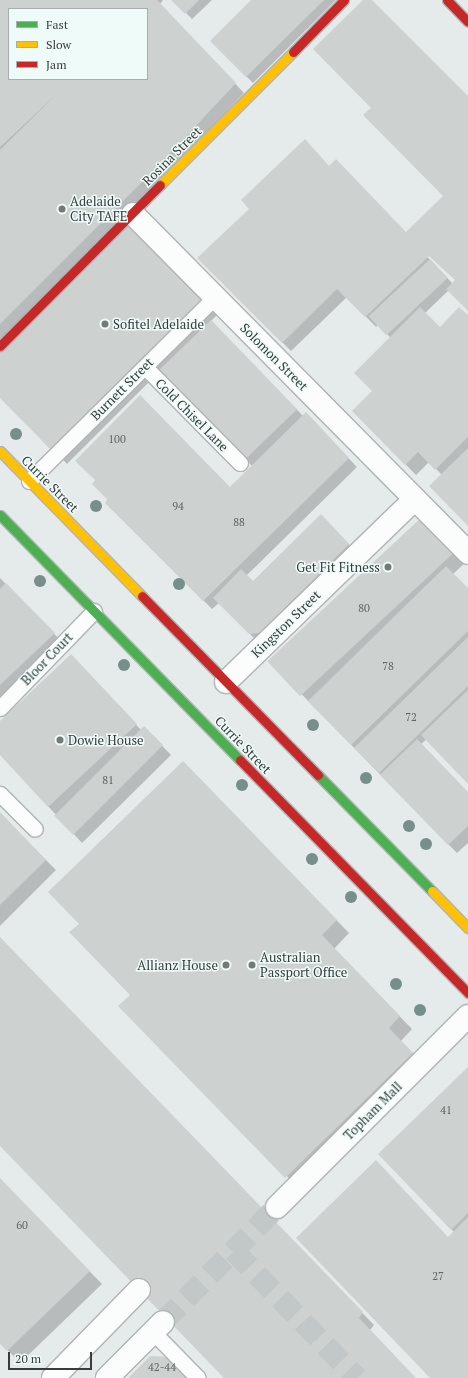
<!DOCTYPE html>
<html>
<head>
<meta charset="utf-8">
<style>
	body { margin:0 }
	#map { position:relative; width:468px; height:1378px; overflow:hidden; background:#e5eaea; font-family:"PT Serif",serif }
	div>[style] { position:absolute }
	.shadow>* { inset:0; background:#0003 }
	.building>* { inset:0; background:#cdd2d1; transform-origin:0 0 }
	.street-tunnel>* { height:22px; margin-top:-11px; transform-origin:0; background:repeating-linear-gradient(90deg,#c2c7c7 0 22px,transparent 0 33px) }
	.roads { filter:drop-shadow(1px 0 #b0b4b4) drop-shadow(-1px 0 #b0b4b4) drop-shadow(0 1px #b0b4b4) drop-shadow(0 -1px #b0b4b4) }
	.lane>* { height:15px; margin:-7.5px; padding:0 7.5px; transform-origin:7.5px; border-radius:7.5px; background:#fbfcfc }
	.street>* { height:22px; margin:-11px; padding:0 11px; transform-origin:11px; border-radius:11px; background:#fbfcfc }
	.fast>* { height:9px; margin:-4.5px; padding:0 4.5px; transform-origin:4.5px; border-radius:4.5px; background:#4caf50 }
	.slow>* { height:9px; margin:-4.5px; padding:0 4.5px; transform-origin:4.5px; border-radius:4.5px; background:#ffc107 }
	.jam>* { height:9px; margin:-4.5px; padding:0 4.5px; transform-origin:4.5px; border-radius:4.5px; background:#c62828 }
	.trees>* { width:12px; height:12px; margin:-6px; border-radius:50%; background:#778f8b }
	.dots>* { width:11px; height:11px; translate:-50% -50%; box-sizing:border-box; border:2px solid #effbf8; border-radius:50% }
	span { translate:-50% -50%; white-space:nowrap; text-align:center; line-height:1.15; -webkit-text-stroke:3px #effbf8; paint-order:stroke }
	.number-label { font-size:11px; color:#606464 }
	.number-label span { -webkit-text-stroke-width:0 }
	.street-label { font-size:13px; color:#383d3c }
	.poi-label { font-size:13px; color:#383d3c }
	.left { translate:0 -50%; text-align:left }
	.right { translate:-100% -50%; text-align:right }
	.legend { position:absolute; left:8px; top:8px; width:140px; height:72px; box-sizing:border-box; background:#effbf8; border:1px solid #a6afad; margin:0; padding:5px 7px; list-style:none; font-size:12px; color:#383d3c }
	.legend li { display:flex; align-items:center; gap:8px; height:20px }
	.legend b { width:20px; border:1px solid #a6afad }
	.scale { position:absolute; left:8px; top:1352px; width:84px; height:18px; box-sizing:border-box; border:2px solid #383d3c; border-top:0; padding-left:5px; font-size:12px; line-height:14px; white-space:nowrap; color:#383d3c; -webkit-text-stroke:3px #effbf8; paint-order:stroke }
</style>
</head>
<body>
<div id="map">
	<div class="shadow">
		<div style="clip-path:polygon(evenodd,0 0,163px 0,160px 4px,244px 93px,0 348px,0 0,9px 9px,147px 9px,147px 79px,9px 79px,9px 9px)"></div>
		<div style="clip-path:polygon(173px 0,212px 0,192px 19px)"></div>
		<div style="clip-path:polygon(253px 0,336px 0,253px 83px,211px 41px)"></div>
		<div style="clip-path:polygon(364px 0,370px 0,468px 98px,468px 310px,449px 290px,425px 313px,440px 328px,468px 317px,468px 525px,442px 475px,429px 462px,416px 475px,353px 411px,373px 391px,391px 338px,378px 325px,376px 327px,347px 297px,291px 351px,198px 258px,330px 167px,346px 171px,453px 284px,456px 280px,445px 196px,373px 108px)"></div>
		<div style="clip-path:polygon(133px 220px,222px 310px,211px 321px,303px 416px,306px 414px,357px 467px,246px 576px,253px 582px,328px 522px,355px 551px,256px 640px,219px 603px,212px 609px,159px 556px,252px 466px,160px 371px,67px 464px,0 396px)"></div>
		<div style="clip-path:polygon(422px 518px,466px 562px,453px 574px,468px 590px,468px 782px,427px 739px,421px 744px,468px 793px,468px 843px,457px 853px,273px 665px)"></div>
		<div style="clip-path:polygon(0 578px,64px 644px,0 706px)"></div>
		<div style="clip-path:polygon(81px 666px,141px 730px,144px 727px,171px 755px,82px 843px,0 754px,0 723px)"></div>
		<div style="clip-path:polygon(196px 775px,349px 933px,334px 949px,412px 1029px,401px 1041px,425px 1066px,298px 1189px,131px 995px,80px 924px)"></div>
		<div style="clip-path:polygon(0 814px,56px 870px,0 926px)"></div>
		<div style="clip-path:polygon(0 938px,374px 1325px,370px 1330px,415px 1378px,226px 1378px,0 1145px)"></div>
		<div style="clip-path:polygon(468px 1068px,468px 1378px,432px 1378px,448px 1238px,454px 1232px,379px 1154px)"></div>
		<div style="clip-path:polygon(0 1180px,102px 1284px,20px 1363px,0 1342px)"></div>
	</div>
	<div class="building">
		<div style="clip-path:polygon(evenodd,0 0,157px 0,236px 83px,165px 159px,0 324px,0 150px,60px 91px,0 147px,0 0,9px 9px,147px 9px,147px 79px,9px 79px,9px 9px)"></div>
		<div style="clip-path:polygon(171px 0,199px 0,185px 14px)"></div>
		<div style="clip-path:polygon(251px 0,324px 0,246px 77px,210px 41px)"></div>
		<div style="clip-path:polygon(363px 0,372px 0,468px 96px,468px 311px,446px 289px,455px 280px,429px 256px,365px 317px,337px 289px,282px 343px,197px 258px,249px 209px,241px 200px,305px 139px,329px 166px,336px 159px,406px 232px,443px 196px,363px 115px,371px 108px,313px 49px)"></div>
		<div style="clip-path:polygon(133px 219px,210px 297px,53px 452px,0 398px,0 351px)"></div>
		<div style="left:430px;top:259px;width:26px;height:84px;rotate:47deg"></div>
		<div style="clip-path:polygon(420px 307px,440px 327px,459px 307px,468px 315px,468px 437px,435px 470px,418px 452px,405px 465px,352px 411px,372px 391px,354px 373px)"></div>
		<div style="left:211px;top:320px;width:124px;height:73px;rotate:46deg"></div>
		<div style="clip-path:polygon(140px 395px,230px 487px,306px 412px,349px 458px,203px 601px,105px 503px,107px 499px,92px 484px,95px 480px,75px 461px)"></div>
		<div style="clip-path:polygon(468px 448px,468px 526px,429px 486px)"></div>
		<div style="clip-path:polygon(321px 514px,349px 544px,260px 633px,249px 634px,213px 598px,241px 569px,253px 581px)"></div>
		<div style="left:423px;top:516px;width:48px;height:213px;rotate:47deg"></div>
		<div style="clip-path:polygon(446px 566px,468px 588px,468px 631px,351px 745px,308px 701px)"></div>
		<div style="clip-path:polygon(6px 583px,55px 633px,0 685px,0 589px)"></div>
		<div style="clip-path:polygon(468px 637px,468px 686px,379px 773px,354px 748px)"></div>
		<div style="clip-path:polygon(71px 654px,137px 724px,48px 807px,0 755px,0 721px)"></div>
		<div style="clip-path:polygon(468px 690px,468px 784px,421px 735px)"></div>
		<div style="left:144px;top:726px;width:27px;height:127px;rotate:45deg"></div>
		<div style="clip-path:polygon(417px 739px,468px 792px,468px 826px,448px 845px,380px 775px)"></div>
		<div style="clip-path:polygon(183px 761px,337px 920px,322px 935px,400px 1016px,389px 1028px,413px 1053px,285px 1178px,118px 1006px,130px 995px,69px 932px,79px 924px,48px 892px)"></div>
		<div style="clip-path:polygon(0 812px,46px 860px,0 905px)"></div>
		<div style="clip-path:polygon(0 937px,363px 1312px,359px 1318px,416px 1378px,224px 1378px,0 1146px)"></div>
		<div style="clip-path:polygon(468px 1067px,468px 1213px,451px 1230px,378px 1154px)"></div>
		<div style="clip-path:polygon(376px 1160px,448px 1237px,468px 1217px,468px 1378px,430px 1378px,296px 1238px)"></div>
		<div style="clip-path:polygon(0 1178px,90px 1271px,7px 1351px,0 1344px)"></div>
		<div style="clip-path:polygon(150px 1356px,176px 1357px,196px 1378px,128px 1378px)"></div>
	</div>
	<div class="street-tunnel">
		<div style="left:234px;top:1251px;width:177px;rotate:45.9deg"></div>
		<div style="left:163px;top:1322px;width:162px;rotate:-45.3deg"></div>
	</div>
	<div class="roads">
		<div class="lane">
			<div style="left:145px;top:367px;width:135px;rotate:45.3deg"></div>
			<div style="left:29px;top:481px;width:262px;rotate:-44.7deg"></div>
			<div style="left:0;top:708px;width:135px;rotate:-45.9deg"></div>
			<div style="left:0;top:794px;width:49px;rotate:45deg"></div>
			<div style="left:153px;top:1332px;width:64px;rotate:45.6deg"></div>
		</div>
		<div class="street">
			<div style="left:133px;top:214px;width:477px;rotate:45.3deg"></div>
			<div style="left:226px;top:682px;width:263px;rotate:-44.1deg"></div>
			<div style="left:277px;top:1207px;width:270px;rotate:-45deg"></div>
			<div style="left:53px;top:1378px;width:123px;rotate:-45.7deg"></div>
			<div style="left:107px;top:1378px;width:79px;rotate:-45deg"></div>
		</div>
		<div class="fast">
			<div style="left:0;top:515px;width:343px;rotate:45.6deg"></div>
			<div style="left:318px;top:775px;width:163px;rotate:45.5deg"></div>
		</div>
		<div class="slow">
			<div style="left:160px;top:185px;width:188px;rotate:-45deg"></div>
			<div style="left:0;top:451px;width:203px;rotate:45.6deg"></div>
			<div style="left:432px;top:891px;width:52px;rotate:45.8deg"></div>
		</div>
		<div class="jam">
			<div style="left:447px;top:0;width:30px;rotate:46deg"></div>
			<div style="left:293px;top:52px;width:73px;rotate:-45.6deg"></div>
			<div style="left:0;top:346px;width:227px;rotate:-45.2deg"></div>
			<div style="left:142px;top:596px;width:251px;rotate:45.5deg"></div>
			<div style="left:240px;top:760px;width:326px;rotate:45.6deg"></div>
		</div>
	</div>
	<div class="trees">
		<div style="left:16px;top:434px"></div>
		<div style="left:96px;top:506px"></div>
		<div style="left:40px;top:581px"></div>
		<div style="left:179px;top:584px"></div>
		<div style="left:124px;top:665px"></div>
		<div style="left:313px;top:725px"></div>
		<div style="left:366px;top:778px"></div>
		<div style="left:242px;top:785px"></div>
		<div style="left:409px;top:826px"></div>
		<div style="left:426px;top:844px"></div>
		<div style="left:312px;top:859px"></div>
		<div style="left:351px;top:897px"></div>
		<div style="left:396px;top:984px"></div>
		<div style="left:420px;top:1010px"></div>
	</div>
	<div class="dots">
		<div style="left:62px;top:209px;background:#757a79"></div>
		<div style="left:105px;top:324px;background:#757a79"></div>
		<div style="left:388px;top:567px;background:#757a79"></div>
		<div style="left:60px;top:740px;background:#757a79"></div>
		<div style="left:226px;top:965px;background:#757a79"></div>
		<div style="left:252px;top:965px;background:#757a79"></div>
	</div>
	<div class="number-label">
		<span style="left:117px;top:439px">100</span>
		<span style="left:178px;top:506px">94</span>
		<span style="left:239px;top:522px">88</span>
		<span style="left:364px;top:608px">80</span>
		<span style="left:388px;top:666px">78</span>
		<span style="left:411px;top:717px">72</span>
		<span style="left:108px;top:780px">81</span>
		<span style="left:446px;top:1110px">41</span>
		<span style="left:22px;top:1225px">60</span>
		<span style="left:438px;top:1276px">27</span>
		<span style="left:162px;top:1367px">42-44</span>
	</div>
	<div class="street-label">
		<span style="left:172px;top:156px;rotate:-45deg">Rosina Street</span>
		<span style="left:274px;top:357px;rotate:45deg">Solomon Street</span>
		<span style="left:122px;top:389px;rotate:-45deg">Burnett Street</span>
		<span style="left:192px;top:415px;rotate:45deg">Cold Chisel Lane</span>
		<span style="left:50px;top:484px;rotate:45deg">Currie Street</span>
		<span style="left:286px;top:624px;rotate:-44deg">Kingston Street</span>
		<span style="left:47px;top:659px;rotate:-46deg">Bloor Court</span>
		<span style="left:243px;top:745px;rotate:46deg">Currie Street</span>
		<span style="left:373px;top:1111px;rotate:-45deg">Topham Mall</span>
	</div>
	<div class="poi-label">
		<span class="left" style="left:70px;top:209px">Adelaide<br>City TAFE</span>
		<span class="left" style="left:113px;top:324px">Sofitel Adelaide</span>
		<span class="right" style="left:380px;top:567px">Get Fit Fitness</span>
		<span class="left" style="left:68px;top:740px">Dowie House</span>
		<span class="left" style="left:260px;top:965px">Australian<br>Passport Office</span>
		<span class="right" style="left:218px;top:965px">Allianz House</span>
	</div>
	<ul class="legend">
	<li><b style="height:5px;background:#4caf50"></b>Fast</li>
	<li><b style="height:5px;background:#ffc107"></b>Slow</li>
	<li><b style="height:5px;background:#c62828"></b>Jam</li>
	</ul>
	<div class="scale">20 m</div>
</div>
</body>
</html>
